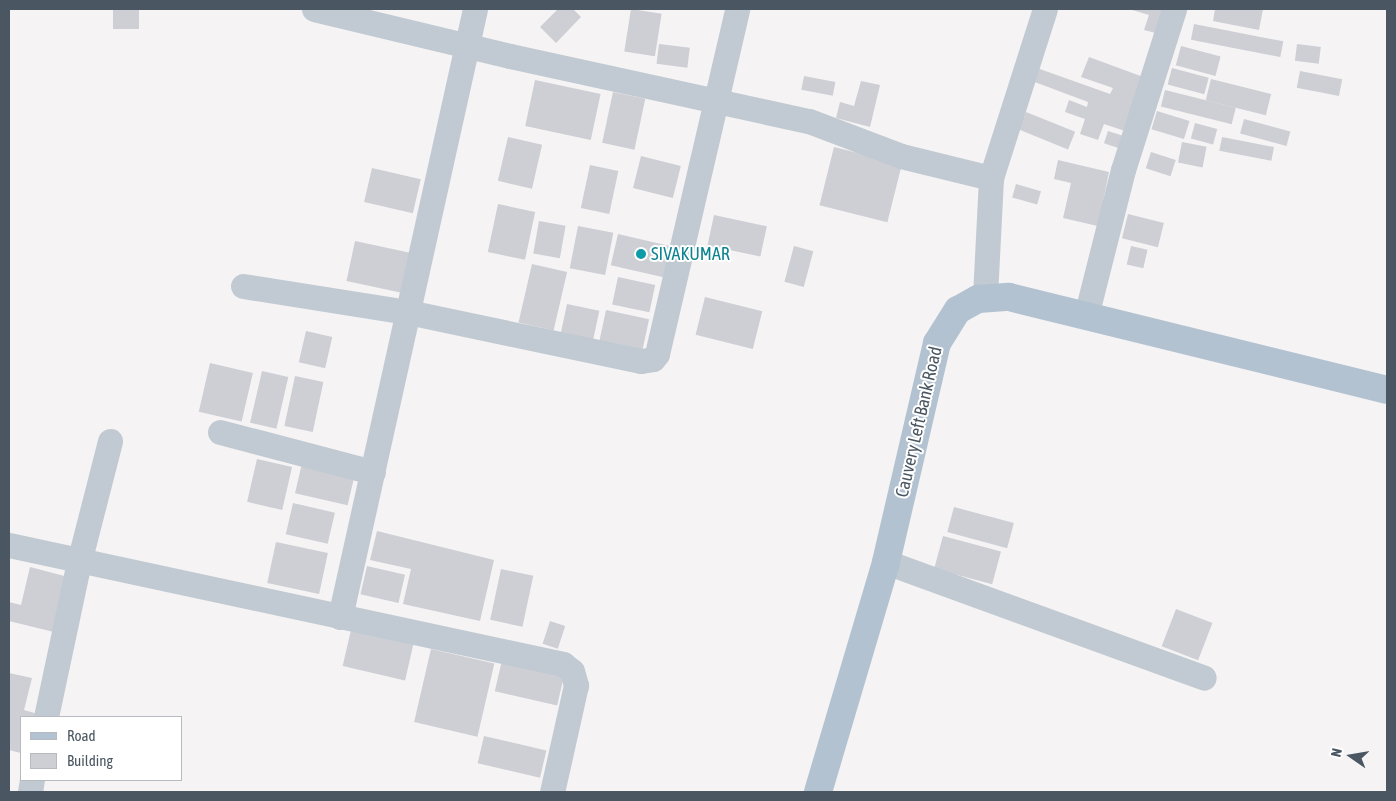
<!DOCTYPE html>
<html>
<head>
<meta charset="utf-8">
<style>
	body { margin:0 }
	#map { position:relative; width:1396px; height:801px; overflow:hidden; background:#f5f3f3; font-family:"Asap Condensed",sans-serif }
	div>[style] { position:absolute }
	.building>* { inset:0; background:#cdcfd5; transform-origin:0 0 }
	.minor>* { height:25px; margin:-12.5px; padding:0 12.5px; transform-origin:12.5px; border-radius:12.5px; background:#c1cad2 }
	.major>* { height:28px; margin:-14px; padding:0 14px; transform-origin:14px; border-radius:14px; background:#b3c2d1 }
	.dots>* { width:14px; height:14px; translate:-50% -50%; box-sizing:border-box; border:2px solid #fff; border-radius:50% }
	span { translate:-50% -50%; white-space:nowrap; text-align:center; line-height:1.15; -webkit-text-stroke:4px #fff; paint-order:stroke }
	.culture-label { font-size:18px; color:#0d838f }
	.left { translate:0 -50%; text-align:left }
	.street-label { font-size:18px; color:#4a5661 }
	.frame { position:absolute; inset:0; border:10px solid #4a5661; pointer-events:none }
	.legend { position:absolute; left:20px; top:716px; width:162px; height:65px; box-sizing:border-box; background:#fff; border:1px solid #b7bbc0; margin:0; padding:6px 9px; list-style:none; font-size:15px; color:#4a5661 }
	.legend li { display:flex; align-items:center; gap:10px; height:25px }
	.legend b { width:25px; border:1px solid #b7bbc0 }
	.north { position:absolute; left:1326px; top:731px; width:50px; height:50px; -webkit-text-stroke:4px #fff; paint-order:stroke; rotate:283deg; font-size:14px; font-weight:700; line-height:20px; text-align:center; color:#4a5661 }
	.north::after { content:''; display:block; margin:auto; width:18px; height:22px; background:#4a5661; clip-path:polygon(50% 0,100% 100%,50% 72%,0 100%) }
</style>
</head>
<body>
<div id="map">
	<div class="building">
		<div style="left:113px;top:9px;width:26px;height:20px"></div>
		<div style="clip-path:polygon(558px 9px,573px 9px,581px 17px,556px 43px,540px 27px)"></div>
		<div style="left:631px;top:9px;width:31px;height:43px;rotate:9deg"></div>
		<div style="clip-path:polygon(1129px 9px,1170px 9px,1163px 35px,1144px 30px,1149px 15px)"></div>
		<div style="clip-path:polygon(1215px 9px,1263px 9px,1259px 30px,1213px 21px)"></div>
		<div style="left:1194px;top:24px;width:91px;height:16px;rotate:11deg"></div>
		<div style="left:659px;top:44px;width:31px;height:20px;rotate:7deg"></div>
		<div style="left:1297px;top:44px;width:24px;height:17px;rotate:7deg"></div>
		<div style="left:1181px;top:46px;width:41px;height:20px;rotate:15deg"></div>
		<div style="clip-path:polygon(1089px 57px,1146px 78px,1125px 131px,1104px 124px,1098px 140px,1080px 134px,1085px 119px,1065px 112px,1069px 100px,1087px 107px,1088px 102px,1032px 81px,1037px 68px,1110px 94px,1113px 88px,1081px 77px)"></div>
		<div style="left:1172px;top:68px;width:38px;height:17px;rotate:15deg"></div>
		<div style="left:1300px;top:71px;width:43px;height:17px;rotate:11deg"></div>
		<div style="left:804px;top:76px;width:32px;height:14px;rotate:11deg"></div>
		<div style="left:1211px;top:79px;width:62px;height:22px;rotate:14deg"></div>
		<div style="left:535px;top:80px;width:67px;height:47px;rotate:12deg"></div>
		<div style="clip-path:polygon(861px 81px,880px 85px,870px 127px,836px 118px,840px 102px,854px 106px)"></div>
		<div style="left:1165px;top:90px;width:73px;height:17px;rotate:14deg"></div>
		<div style="left:613px;top:92px;width:33px;height:52px;rotate:12deg"></div>
		<div style="left:1157px;top:111px;width:34px;height:19px;rotate:17deg"></div>
		<div style="left:1026px;top:112px;width:53px;height:19px;rotate:22deg"></div>
		<div style="left:1244px;top:119px;width:48px;height:15px;rotate:15deg"></div>
		<div style="left:1195px;top:123px;width:23px;height:16px;rotate:15deg"></div>
		<div style="left:1108px;top:131px;width:19px;height:13px;rotate:18deg"></div>
		<div style="left:508px;top:137px;width:35px;height:45px;rotate:13deg"></div>
		<div style="left:1222px;top:137px;width:53px;height:14px;rotate:11deg"></div>
		<div style="left:1182px;top:142px;width:25px;height:21px;rotate:11deg"></div>
		<div style="left:834px;top:147px;width:70px;height:60px;rotate:14deg"></div>
		<div style="left:1151px;top:152px;width:26px;height:17px;rotate:18deg"></div>
		<div style="left:641px;top:156px;width:41px;height:33px;rotate:14deg"></div>
		<div style="clip-path:polygon(1058px 160px,1109px 172px,1103px 201px,1102px 227px,1063px 218px,1071px 183px,1054px 179px)"></div>
		<div style="left:590px;top:165px;width:29px;height:44px;rotate:12deg"></div>
		<div style="left:372px;top:168px;width:50px;height:35px;rotate:13deg"></div>
		<div style="left:1016px;top:184px;width:26px;height:14px;rotate:16deg"></div>
		<div style="left:498px;top:204px;width:38px;height:49px;rotate:12deg"></div>
		<div style="left:1128px;top:214px;width:37px;height:25px;rotate:14deg"></div>
		<div style="left:714px;top:215px;width:54px;height:31px;rotate:12deg"></div>
		<div style="left:539px;top:221px;width:27px;height:33px;rotate:10deg"></div>
		<div style="left:578px;top:226px;width:36px;height:43px;rotate:11deg"></div>
		<div style="left:618px;top:234px;width:54px;height:32px;rotate:13deg"></div>
		<div style="left:355px;top:241px;width:61px;height:41px;rotate:12deg"></div>
		<div style="left:794px;top:246px;width:20px;height:37px;rotate:15deg"></div>
		<div style="left:1131px;top:246px;width:17px;height:19px;rotate:13deg"></div>
		<div style="left:532px;top:264px;width:36px;height:60px;rotate:13deg"></div>
		<div style="left:618px;top:277px;width:38px;height:28px;rotate:12deg"></div>
		<div style="left:705px;top:297px;width:59px;height:39px;rotate:14deg"></div>
		<div style="left:567px;top:304px;width:33px;height:30px;rotate:12deg"></div>
		<div style="left:606px;top:310px;width:44px;height:32px;rotate:12deg"></div>
		<div style="left:306px;top:331px;width:27px;height:32px;rotate:13deg"></div>
		<div style="left:210px;top:363px;width:44px;height:50px;rotate:13deg"></div>
		<div style="left:262px;top:371px;width:27px;height:53px;rotate:13deg"></div>
		<div style="left:295px;top:376px;width:29px;height:51px;rotate:12deg"></div>
		<div style="left:257px;top:459px;width:36px;height:44px;rotate:13deg"></div>
		<div style="left:302px;top:463px;width:54px;height:31px;rotate:13deg"></div>
		<div style="left:293px;top:503px;width:43px;height:32px;rotate:13deg"></div>
		<div style="left:954px;top:507px;width:62px;height:26px;rotate:15deg"></div>
		<div style="clip-path:polygon(377px 531px,494px 560px,480px 621px,403px 604px,411px 569px,370px 560px)"></div>
		<div style="left:943px;top:536px;width:60px;height:34px;rotate:15deg"></div>
		<div style="left:276px;top:542px;width:53px;height:42px;rotate:12deg"></div>
		<div style="left:367px;top:566px;width:39px;height:29px;rotate:13deg"></div>
		<div style="clip-path:polygon(30px 567px,72px 578px,58px 633px,9px 621px,9px 602px,21px 605px)"></div>
		<div style="left:501px;top:569px;width:33px;height:52px;rotate:12deg"></div>
		<div style="left:1176px;top:609px;width:39px;height:40px;rotate:21deg"></div>
		<div style="left:550px;top:621px;width:16px;height:24px;rotate:18deg"></div>
		<div style="left:351px;top:630px;width:64px;height:37px;rotate:13deg"></div>
		<div style="left:431px;top:649px;width:65px;height:75px;rotate:13deg"></div>
		<div style="left:502px;top:660px;width:64px;height:32px;rotate:13deg"></div>
		<div style="clip-path:polygon(9px 673px,32px 678px,24px 710px,38px 714px,38px 717px,21px 717px,21px 753px,9px 750px)"></div>
		<div style="left:484px;top:736px;width:64px;height:28px;rotate:13deg"></div>
	</div>
	<div class="minor">
		<div style="left:314px;top:9px;width:202px;rotate:13.5deg"></div>
		<div style="left:510px;top:56px;width:306px;rotate:12.3deg"></div>
		<div style="left:809px;top:121px;width:98px;rotate:20.8deg"></div>
		<div style="left:901px;top:156px;width:93px;rotate:13.7deg"></div>
		<div style="left:991px;top:178px;width:120px;rotate:92.9deg"></div>
		<div style="left:991px;top:178px;width:177px;rotate:-72.3deg"></div>
		<div style="left:243px;top:286px;width:167px;rotate:9deg"></div>
		<div style="left:408px;top:312px;width:238px;rotate:11.9deg"></div>
		<div style="left:641px;top:361px;width:12px;rotate:-9deg"></div>
		<div style="left:653px;top:359px;width:6px;rotate:-51deg"></div>
		<div style="left:657px;top:354px;width:354px;rotate:-76.9deg"></div>
		<div style="left:1086px;top:316px;width:151px;rotate:-75.8deg"></div>
		<div style="left:1123px;top:170px;width:169px;rotate:-72.4deg"></div>
		<div style="left:220px;top:432px;width:158px;rotate:14.7deg"></div>
		<div style="left:9px;top:545px;width:567px;rotate:12.12deg"></div>
		<div style="left:563px;top:664px;width:11px;rotate:38deg"></div>
		<div style="left:572px;top:671px;width:15px;rotate:74deg"></div>
		<div style="left:576px;top:685px;width:110px;rotate:102.6deg"></div>
		<div style="left:886px;top:562px;width:338px;rotate:20deg"></div>
		<div style="left:340px;top:617px;width:623px;rotate:-77.48deg"></div>
		<div style="left:46px;top:717px;width:158px;rotate:-78deg"></div>
		<div style="left:79px;top:562px;width:125px;rotate:-75.6deg"></div>
		<div style="left:30px;top:792px;width:12px;rotate:-81deg"></div>
	</div>
	<div class="major">
		<div style="left:818px;top:792px;width:240px;rotate:-73.5deg"></div>
		<div style="left:886px;top:562px;width:225px;rotate:-76.9deg"></div>
		<div style="left:937px;top:343px;width:39px;rotate:-58deg"></div>
		<div style="left:958px;top:310px;width:23px;rotate:-29deg"></div>
		<div style="left:978px;top:299px;width:31px;rotate:-4deg"></div>
		<div style="left:1009px;top:297px;width:389px;rotate:13.8deg"></div>
	</div>
	<div class="dots">
		<div style="left:641px;top:254px;background:#0f9aa8"></div>
	</div>
	<div class="culture-label">
		<span class="left" style="left:651px;top:254px">SIVAKUMAR</span>
	</div>
	<div class="street-label">
		<span style="left:919px;top:422px;rotate:-77deg">Cauvery Left Bank Road</span>
	</div>
	<div class="frame"></div>
	<ul class="legend">
	<li><b style="height:6px;background:#b3c2d1"></b>Road</li>
	<li><b style="height:14px;background:#cdcfd5"></b>Building</li>
	</ul>
	<div class="north">N</div>
</div>
</body>
</html>
